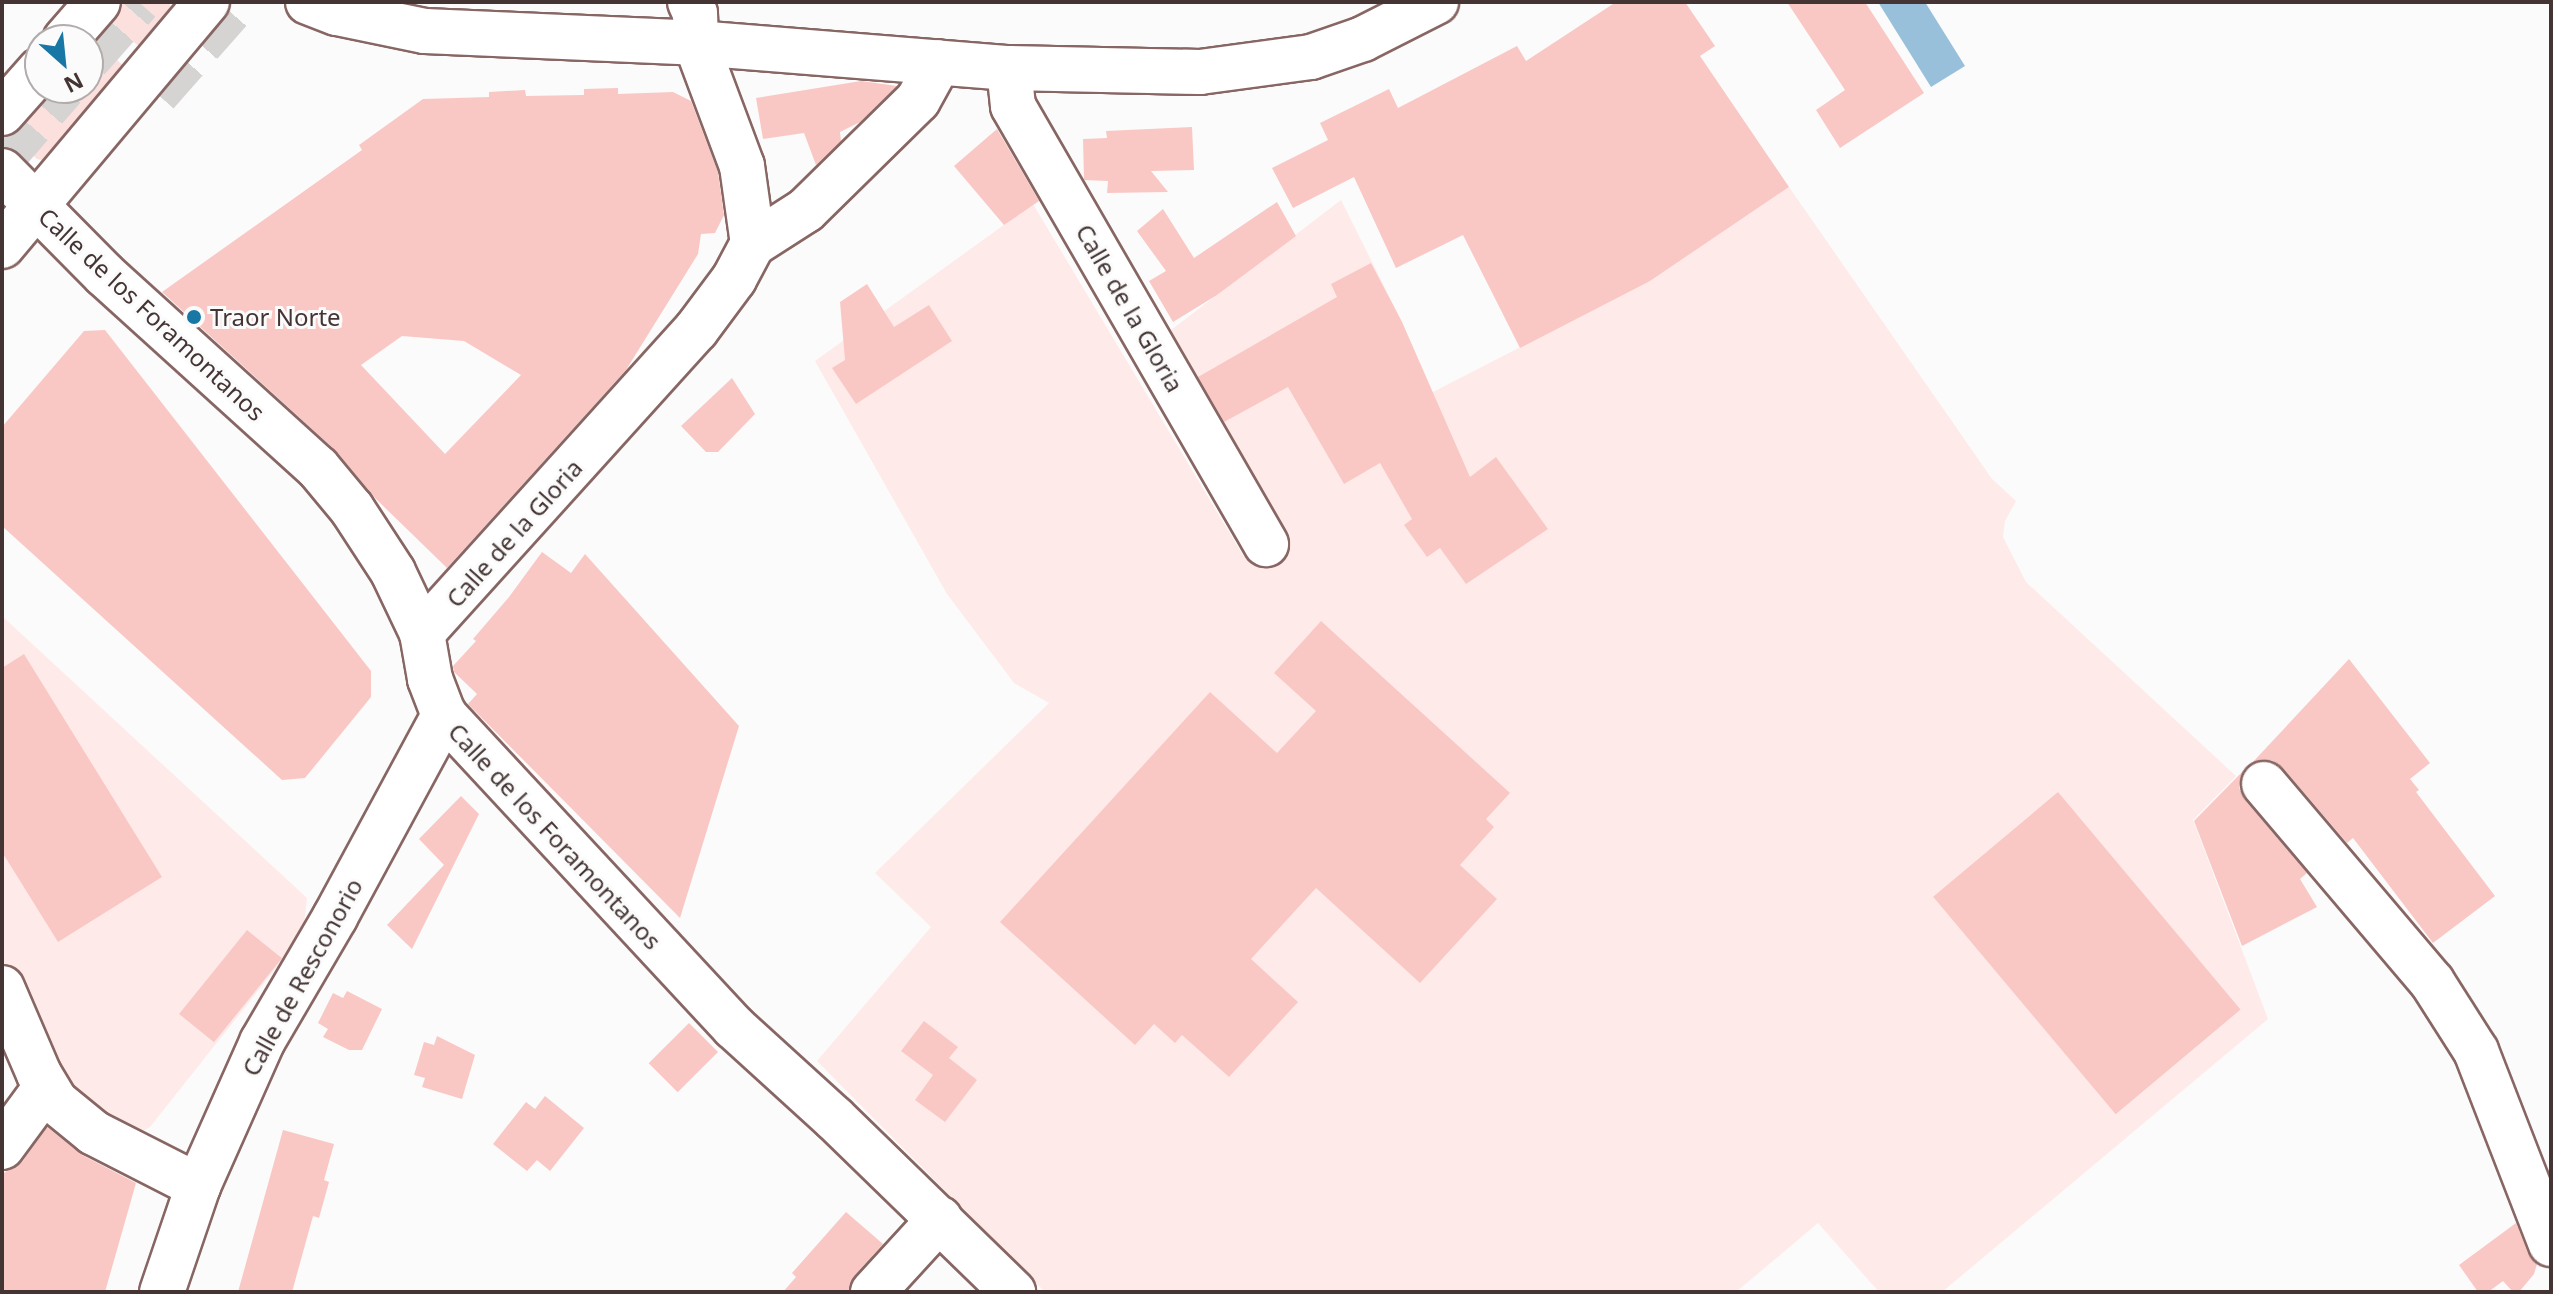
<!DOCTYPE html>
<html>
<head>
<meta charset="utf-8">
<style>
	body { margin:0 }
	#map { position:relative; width:2553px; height:1294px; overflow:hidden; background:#fbfbfb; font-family:"Noto Sans",sans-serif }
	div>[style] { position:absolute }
	.built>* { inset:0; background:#feebe9 }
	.green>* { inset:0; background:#fce0dd }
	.water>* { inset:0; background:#98c0da }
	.building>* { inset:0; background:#f9c8c4; transform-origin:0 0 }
	.highway-tunnel>* { height:44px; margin-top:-22px; transform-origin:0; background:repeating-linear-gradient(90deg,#d6d3d3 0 44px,transparent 0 66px) }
	.roads { filter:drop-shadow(2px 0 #876663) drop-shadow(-2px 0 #876663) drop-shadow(0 2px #876663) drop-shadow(0 -2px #876663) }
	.minor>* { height:44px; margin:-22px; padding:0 22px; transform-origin:22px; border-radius:22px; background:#fff }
	.dots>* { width:22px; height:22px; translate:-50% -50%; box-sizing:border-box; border:4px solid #fbfbfb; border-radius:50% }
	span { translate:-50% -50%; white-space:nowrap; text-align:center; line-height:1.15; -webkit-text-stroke:6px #fbfbfb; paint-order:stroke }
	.street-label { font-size:24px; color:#443534 }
	.poi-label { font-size:24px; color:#443534 }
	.left { translate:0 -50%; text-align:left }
	.frame { position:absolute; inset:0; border:4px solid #443534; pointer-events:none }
	.north { position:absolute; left:24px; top:24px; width:80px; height:80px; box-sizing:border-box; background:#fbfbfb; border:2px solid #b2acab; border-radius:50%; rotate:153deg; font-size:22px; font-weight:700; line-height:32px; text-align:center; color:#443534 }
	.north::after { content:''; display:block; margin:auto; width:28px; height:36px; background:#1977a5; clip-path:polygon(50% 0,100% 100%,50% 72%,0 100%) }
</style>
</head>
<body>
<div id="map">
	<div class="built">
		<div style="clip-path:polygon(1789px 187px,1992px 479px,2016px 501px,2005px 521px,2003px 537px,2026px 582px,2236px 776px,2193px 820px,2268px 1019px,1942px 1292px,1879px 1292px,1818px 1223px,1736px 1292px,1045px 1292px,817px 1061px,931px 927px,875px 873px,1049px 703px,1014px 683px,947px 594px,815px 361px,1033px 204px,1244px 557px,1279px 535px,1191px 381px,1171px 330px,1341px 200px,1402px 322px,1431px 393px,1653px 279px)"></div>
		<div style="clip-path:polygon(2px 616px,307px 898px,303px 934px,150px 1127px,133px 1136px,112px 1131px,46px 1060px,2px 964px)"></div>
	</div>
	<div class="green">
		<div style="clip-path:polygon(119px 2px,170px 2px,171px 16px,145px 52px,106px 17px)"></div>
		<div style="clip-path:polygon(90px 35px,129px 71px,46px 161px,37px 159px,21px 144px,20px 124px,48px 88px,88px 88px)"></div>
	</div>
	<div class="water">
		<div style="clip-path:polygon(1878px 2px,1925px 2px,1965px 66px,1931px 87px)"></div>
	</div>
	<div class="building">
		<div style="clip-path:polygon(1616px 2px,1685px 2px,1715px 46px,1700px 56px,1789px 187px,1650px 281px,1520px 348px,1463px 235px,1396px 268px,1354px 177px,1293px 208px,1272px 168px,1328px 140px,1320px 123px,1389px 89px,1398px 108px,1517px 46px,1526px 61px)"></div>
		<div style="clip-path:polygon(1787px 2px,1865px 2px,1924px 93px,1840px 148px,1816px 110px,1845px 90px)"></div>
		<div style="clip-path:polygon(861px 81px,897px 86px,860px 122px,840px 132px,841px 141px,816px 165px,804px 133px,763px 139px,756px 98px)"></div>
		<div style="clip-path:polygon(evenodd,618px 88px,618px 94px,673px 92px,691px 101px,718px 172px,724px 215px,715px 233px,701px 234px,698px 254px,626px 370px,447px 568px,376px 499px,335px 450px,162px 292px,362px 150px,359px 145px,423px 99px,489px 97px,489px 92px,525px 90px,526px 96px,584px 95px,584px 89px,618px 88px,402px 336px,464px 341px,521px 375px,445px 454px,361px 365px,402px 336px)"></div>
		<div style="clip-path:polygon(1192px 127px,1194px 170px,1151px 171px,1168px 192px,1107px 193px,1108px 181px,1084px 180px,1083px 139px,1107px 138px,1106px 131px)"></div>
		<div style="clip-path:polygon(997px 129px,1039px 201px,1004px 225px,954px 166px)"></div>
		<div style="clip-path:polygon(1277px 202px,1296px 236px,1217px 295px,1173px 322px,1149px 281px,1166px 271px,1137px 231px,1163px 209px,1194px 258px)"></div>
		<div style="clip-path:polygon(1371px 263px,1402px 322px,1470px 477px,1496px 457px,1548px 529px,1466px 584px,1440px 548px,1427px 557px,1404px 525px,1412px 519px,1380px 463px,1344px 484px,1288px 387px,1224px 422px,1198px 377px,1337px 297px,1331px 284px)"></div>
		<div style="clip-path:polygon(867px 284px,894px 327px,929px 305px,952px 341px,856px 404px,832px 368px,845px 360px,840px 302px)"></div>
		<div style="clip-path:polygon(105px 330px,371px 671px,371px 697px,305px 778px,282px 780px,2px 526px,2px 427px,84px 331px)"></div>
		<div style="clip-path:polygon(732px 378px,755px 414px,718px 452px,706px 452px,681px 426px)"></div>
		<div style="clip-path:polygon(542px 552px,571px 573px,585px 554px,739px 726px,680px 918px,468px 704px,477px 694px,454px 672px,453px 666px,476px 641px,473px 639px,509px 597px)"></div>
		<div style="clip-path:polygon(1321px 621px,1510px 793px,1486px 819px,1494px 827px,1460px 865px,1497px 899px,1420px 983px,1316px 888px,1251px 959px,1298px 1002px,1229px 1077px,1182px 1035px,1175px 1043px,1154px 1024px,1135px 1045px,1000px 922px,1210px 692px,1277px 753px,1316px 711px,1274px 673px)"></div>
		<div style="clip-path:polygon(24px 654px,162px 877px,58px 942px,2px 852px,2px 668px)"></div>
		<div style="clip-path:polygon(2349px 659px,2430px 763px,2410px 779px,2419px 790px,2416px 792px,2495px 896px,2433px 943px,2353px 838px,2347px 843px,2283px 768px,2272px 760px,2252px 763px)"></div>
		<div style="clip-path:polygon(2243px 771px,2239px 788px,2245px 800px,2307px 873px,2300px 879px,2317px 907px,2242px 946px,2194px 821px)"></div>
		<div style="left:2058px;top:792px;width:284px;height:163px;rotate:50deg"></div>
		<div style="clip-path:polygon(461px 796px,479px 814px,412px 949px,387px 925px,444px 865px,419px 839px)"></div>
		<div style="left:247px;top:930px;width:45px;height:108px;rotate:39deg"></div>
		<div style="clip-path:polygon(347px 991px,382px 1009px,362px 1050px,349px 1050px,323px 1037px,328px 1029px,318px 1023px,333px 993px,343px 998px)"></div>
		<div style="clip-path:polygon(924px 1021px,958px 1047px,949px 1058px,977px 1080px,945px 1122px,915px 1100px,933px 1075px,901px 1051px)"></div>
		<div style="left:689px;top:1023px;width:41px;height:57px;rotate:45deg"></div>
		<div style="clip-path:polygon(437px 1036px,475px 1055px,462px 1099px,422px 1087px,425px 1078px,414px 1075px,424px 1042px,434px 1045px)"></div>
		<div style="clip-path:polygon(545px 1096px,584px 1128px,550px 1171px,537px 1160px,527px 1171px,493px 1144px,526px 1102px,535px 1109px)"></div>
		<div style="clip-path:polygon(47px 1127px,82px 1155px,136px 1183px,105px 1292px,2px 1292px,2px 1174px,22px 1162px)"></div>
		<div style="clip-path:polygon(283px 1130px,334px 1144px,324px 1180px,329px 1182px,319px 1218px,313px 1216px,292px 1292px,238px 1292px)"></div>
		<div style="clip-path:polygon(846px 1212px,883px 1244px,855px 1275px,849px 1292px,783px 1292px,796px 1277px,792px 1273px)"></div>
		<div style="clip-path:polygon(2516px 1223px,2528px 1253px,2537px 1264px,2534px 1274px,2519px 1292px,2513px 1292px,2503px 1281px,2488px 1292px,2478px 1292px,2459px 1265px)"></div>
	</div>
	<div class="highway-tunnel">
		<div style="left:88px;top:60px;width:77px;rotate:-48.7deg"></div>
		<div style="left:157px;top:94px;width:123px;rotate:-48.6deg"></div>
		<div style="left:2px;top:159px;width:94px;rotate:-48.9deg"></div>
	</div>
	<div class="roads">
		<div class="minor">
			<div style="left:308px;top:2px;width:31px;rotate:21deg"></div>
			<div style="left:337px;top:13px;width:90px;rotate:11.6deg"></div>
			<div style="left:425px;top:31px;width:271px;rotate:2.5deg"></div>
			<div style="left:696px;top:43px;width:314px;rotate:4.6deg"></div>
			<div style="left:1009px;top:68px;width:191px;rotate:1.2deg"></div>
			<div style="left:1200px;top:72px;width:112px;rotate:-7.7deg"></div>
			<div style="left:1311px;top:57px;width:55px;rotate:-19.1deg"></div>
			<div style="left:1363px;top:39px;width:82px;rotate:-26.9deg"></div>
			<div style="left:690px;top:2px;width:12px;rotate:66deg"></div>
			<div style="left:695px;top:13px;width:30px;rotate:88deg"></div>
			<div style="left:696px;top:43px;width:131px;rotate:69.5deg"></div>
			<div style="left:742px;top:166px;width:79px;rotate:82deg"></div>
			<div style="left:65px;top:40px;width:50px;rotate:-49deg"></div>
			<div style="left:1009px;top:68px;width:38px;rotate:84deg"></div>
			<div style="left:1013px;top:106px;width:506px;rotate:59.99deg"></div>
			<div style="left:2px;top:113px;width:57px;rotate:-48.5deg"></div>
			<div style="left:2px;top:171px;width:146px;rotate:45.3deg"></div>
			<div style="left:105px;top:275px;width:287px;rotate:42.2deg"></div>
			<div style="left:318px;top:468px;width:53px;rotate:50.3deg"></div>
			<div style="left:352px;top:509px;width:75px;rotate:56.9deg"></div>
			<div style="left:393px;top:572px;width:68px;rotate:64.6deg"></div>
			<div style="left:422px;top:633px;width:47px;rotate:80.1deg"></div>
			<div style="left:430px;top:679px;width:39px;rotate:69deg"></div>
			<div style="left:444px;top:715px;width:426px;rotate:47.1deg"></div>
			<div style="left:734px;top:1027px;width:135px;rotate:42.3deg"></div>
			<div style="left:834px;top:1118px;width:250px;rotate:44.2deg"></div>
			<div style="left:2px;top:246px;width:319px;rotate:-50deg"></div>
			<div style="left:422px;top:633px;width:409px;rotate:-47.9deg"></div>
			<div style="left:696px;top:330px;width:64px;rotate:-53.3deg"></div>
			<div style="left:734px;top:279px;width:40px;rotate:-62deg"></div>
			<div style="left:753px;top:244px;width:63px;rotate:-32.7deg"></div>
			<div style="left:806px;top:210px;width:157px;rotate:-44.5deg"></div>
			<div style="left:918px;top:100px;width:43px;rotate:-61.1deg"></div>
			<div style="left:2264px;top:784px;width:260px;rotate:49.7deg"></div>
			<div style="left:2432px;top:982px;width:82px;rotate:57.5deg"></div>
			<div style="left:2476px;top:1051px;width:207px;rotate:68.8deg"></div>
			<div style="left:2px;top:988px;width:94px;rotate:66.7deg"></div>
			<div style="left:39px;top:1074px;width:33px;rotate:59deg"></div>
			<div style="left:56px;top:1102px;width:49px;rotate:39.2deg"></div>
			<div style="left:94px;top:1133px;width:117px;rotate:27deg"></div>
			<div style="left:2px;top:1147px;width:74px;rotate:-53.7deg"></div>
			<div style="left:162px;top:1292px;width:112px;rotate:-71.2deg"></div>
			<div style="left:198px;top:1186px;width:158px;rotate:-66deg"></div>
			<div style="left:262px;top:1042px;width:145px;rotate:-59.7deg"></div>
			<div style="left:335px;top:917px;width:230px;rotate:-61.6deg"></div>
			<div style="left:873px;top:1292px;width:99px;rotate:-47.5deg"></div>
		</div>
	</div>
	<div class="dots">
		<div style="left:194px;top:317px;background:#1977a5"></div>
	</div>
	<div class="street-label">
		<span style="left:1130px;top:308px;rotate:60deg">Calle de la Gloria</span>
		<span style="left:152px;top:314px;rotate:43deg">Calle de los Foramontanos</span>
		<span style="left:514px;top:533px;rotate:-48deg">Calle de la Gloria</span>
		<span style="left:555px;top:836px;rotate:47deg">Calle de los Foramontanos</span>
		<span style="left:302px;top:977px;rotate:-61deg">Calle de Resconorio</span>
	</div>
	<div class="poi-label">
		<span class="left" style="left:210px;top:317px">Traor Norte</span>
	</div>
	<div class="frame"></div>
	<div class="north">N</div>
</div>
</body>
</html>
